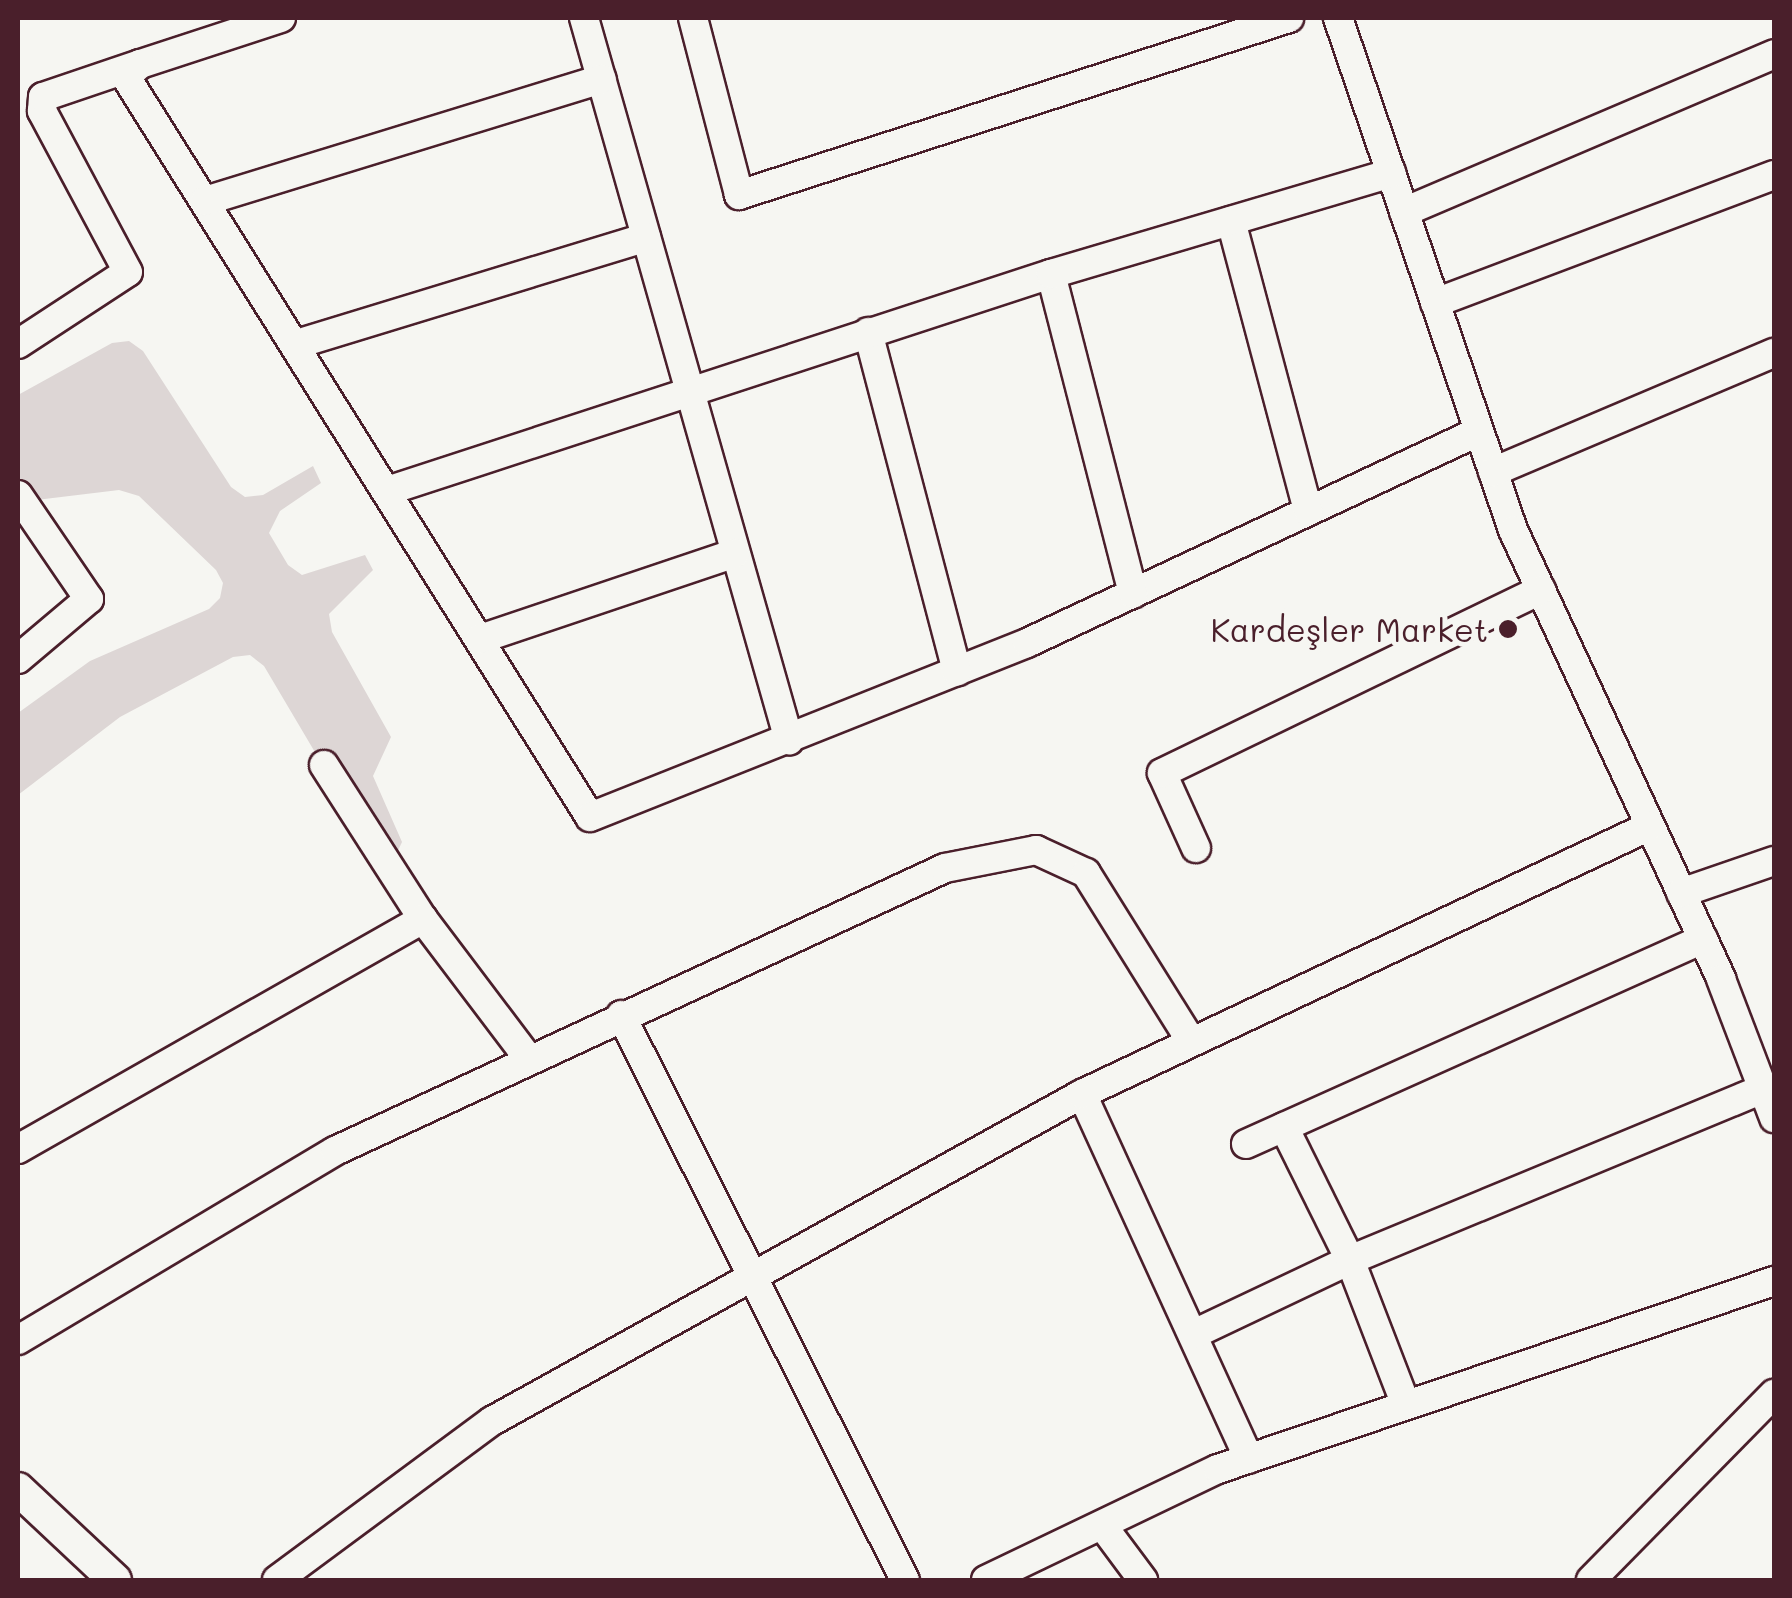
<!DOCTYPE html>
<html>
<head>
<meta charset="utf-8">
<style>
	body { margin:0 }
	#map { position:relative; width:1792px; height:1598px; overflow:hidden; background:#f6f6f2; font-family:Mali,sans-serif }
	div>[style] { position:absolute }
	.green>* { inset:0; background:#ddd6d5 }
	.roads { filter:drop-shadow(2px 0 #4a1f2b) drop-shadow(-2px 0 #4a1f2b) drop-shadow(0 2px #4a1f2b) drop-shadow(0 -2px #4a1f2b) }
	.minor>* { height:28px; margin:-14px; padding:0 14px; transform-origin:14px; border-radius:14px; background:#f6f6f2 }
	.tertiary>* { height:32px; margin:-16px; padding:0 16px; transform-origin:16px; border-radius:16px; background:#f6f6f2 }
	.dots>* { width:28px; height:28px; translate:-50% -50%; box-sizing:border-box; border:5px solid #f6f6f2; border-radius:50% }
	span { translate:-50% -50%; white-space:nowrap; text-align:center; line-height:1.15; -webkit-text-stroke:10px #f6f6f2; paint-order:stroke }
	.poi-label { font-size:32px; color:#4a1f2b }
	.right { translate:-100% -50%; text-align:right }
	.frame { position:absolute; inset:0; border:20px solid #4a1f2b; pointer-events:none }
</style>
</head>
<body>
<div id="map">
	<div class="green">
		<div style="clip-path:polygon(129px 341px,143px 351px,231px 487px,245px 497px,263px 495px,313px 466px,321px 483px,280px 511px,269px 533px,288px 565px,302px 575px,365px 555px,373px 570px,329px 614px,332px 632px,391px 737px,373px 776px,402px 842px,387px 874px,264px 666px,250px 655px,233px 657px,120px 717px,18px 795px,18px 713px,90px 661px,209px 609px,220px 598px,223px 583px,216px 570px,139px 496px,119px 490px,28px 501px,18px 488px,18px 395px,112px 343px)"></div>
	</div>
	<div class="roads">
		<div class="minor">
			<div style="left:281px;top:18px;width:148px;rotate:161.9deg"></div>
			<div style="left:140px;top:64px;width:19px;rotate:137deg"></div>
			<div style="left:126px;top:77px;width:873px;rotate:57.91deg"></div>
			<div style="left:590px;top:817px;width:470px;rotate:-21.7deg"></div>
			<div style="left:1027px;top:643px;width:499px;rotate:-25.1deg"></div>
			<div style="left:584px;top:18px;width:751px;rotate:74.15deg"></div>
			<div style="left:693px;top:18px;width:183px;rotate:75.4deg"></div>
			<div style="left:739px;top:195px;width:578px;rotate:-17.84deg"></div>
			<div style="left:1338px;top:18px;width:541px;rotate:71.13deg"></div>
			<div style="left:1513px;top:530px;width:495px;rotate:65.1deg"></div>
			<div style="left:1721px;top:979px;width:149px;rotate:69.1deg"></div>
			<div style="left:205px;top:201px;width:415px;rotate:-17.1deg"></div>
			<div style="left:1404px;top:212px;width:402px;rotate:-23.1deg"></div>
			<div style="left:1231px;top:221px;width:300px;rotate:75.1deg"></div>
			<div style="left:1051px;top:274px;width:330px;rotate:75.6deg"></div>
			<div style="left:1435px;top:303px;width:362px;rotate:-20.7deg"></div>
			<div style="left:868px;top:332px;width:351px;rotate:75.3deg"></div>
			<div style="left:18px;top:344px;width:131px;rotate:-33.2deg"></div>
			<div style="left:128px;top:272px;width:183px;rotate:-118.1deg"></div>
			<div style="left:42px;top:111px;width:14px;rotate:-86deg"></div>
			<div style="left:43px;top:97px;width:102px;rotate:-18.8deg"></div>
			<div style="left:297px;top:344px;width:365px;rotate:-17deg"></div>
			<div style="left:1493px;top:472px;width:305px;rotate:-23deg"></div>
			<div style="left:387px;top:491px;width:699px;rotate:-18.1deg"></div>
			<div style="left:1051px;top:274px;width:355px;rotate:-16.5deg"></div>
			<div style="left:18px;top:495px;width:126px;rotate:55.7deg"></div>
			<div style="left:89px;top:599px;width:93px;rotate:139.8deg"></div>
			<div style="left:480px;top:639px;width:269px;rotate:-18.6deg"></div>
			<div style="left:324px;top:765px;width:183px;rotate:57.3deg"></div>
			<div style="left:423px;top:919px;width:176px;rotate:52.9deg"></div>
			<div style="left:1196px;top:848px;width:82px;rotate:-114.4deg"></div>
			<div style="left:1162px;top:773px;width:421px;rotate:-25.8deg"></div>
			<div style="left:1681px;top:893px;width:98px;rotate:-19deg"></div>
			<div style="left:621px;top:1015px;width:632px;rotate:63.31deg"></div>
			<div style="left:1082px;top:1094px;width:401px;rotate:65.4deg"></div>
			<div style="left:1284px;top:1127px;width:148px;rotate:63.6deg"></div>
			<div style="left:1350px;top:1260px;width:155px;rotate:68.9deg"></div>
			<div style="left:1246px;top:1144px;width:501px;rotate:-24.16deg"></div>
			<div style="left:18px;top:1149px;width:466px;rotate:-29.6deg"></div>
			<div style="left:1194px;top:1334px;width:173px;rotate:-25.4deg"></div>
			<div style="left:1350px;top:1260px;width:447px;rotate:-22.5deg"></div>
			<div style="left:18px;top:1340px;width:369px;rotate:-30.8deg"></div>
			<div style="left:335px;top:1151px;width:672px;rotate:-24.89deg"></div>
			<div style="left:945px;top:868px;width:93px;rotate:-11.2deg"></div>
			<div style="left:1036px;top:850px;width:55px;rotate:24.7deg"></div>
			<div style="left:1086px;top:873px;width:198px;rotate:58deg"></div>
			<div style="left:1102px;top:1525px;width:69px;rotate:53.3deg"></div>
			<div style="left:277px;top:1580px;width:267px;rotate:-36.5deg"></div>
			<div style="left:492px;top:1421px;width:675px;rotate:-29deg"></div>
			<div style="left:1082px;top:1094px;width:628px;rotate:-25.26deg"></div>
			<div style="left:986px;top:1580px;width:257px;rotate:-25.6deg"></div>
			<div style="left:1218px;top:1469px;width:587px;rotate:-18.68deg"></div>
			<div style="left:1591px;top:1580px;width:261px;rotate:-45.5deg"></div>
		</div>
		<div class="tertiary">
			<div style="left:18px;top:1489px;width:133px;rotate:43.2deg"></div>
		</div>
	</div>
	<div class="dots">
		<div style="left:1508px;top:629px;background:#4a1f2b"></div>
	</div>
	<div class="poi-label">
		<span class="right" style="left:1488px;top:629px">Kardeşler Market</span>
	</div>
	<div class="frame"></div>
</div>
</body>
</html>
